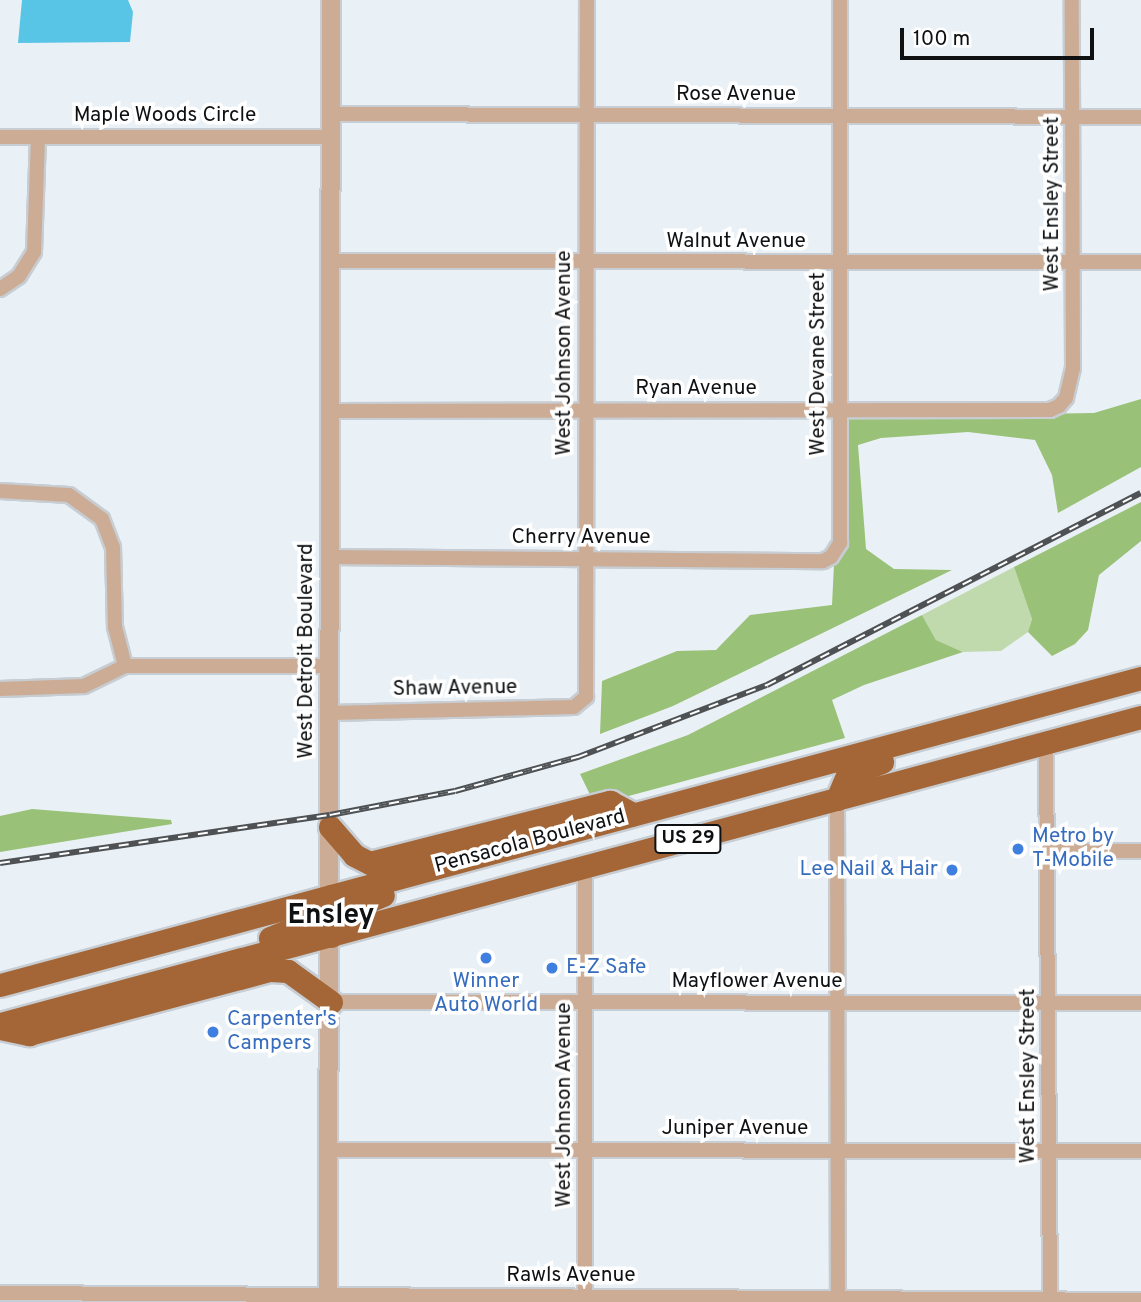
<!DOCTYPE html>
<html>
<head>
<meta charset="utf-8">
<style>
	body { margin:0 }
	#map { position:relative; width:1141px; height:1302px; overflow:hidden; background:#eaf1f6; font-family:Overpass,sans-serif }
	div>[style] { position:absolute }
	.green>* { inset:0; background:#c1daad }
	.forest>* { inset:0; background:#99c177 }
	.water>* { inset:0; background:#59c5e6 }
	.roads { filter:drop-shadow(2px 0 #c7cdd2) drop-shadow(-2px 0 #c7cdd2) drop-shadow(0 2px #c7cdd2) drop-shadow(0 -2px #c7cdd2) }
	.minor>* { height:14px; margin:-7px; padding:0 7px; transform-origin:7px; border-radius:7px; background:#ccac95 }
	.tertiary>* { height:18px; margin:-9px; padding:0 9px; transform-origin:9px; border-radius:9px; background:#ccac95 }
	.trunk>* { height:23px; margin:-11.5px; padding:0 11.5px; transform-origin:11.5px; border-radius:11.5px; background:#a46636 }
	.rail>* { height:6px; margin-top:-3px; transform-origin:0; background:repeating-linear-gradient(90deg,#fff 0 10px,#4e5255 0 20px); box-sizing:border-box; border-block:2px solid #4e5255 }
	.dots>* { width:19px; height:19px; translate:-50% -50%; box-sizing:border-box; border:4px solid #fff; border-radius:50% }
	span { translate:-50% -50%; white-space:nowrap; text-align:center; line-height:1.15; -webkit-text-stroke:7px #fff; paint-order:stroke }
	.shield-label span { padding:2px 5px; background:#fff; border:2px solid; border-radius:5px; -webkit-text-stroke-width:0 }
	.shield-label { font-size:19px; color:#0e1012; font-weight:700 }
	.street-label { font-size:21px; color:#0e1012 }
	.shop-label { font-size:21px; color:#366cbe }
	.left { translate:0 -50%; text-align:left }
	.right { translate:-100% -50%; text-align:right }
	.district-label { font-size:28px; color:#0e1012; font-weight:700 }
	.scale { position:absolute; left:900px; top:28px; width:194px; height:32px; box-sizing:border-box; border:4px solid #0e1012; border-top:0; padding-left:9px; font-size:21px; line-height:24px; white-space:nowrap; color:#0e1012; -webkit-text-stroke:5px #fff; paint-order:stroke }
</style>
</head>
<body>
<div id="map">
	<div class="green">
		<div style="clip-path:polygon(1014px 567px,1032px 619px,1028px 632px,1001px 651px,963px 652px,936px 640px,922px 615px)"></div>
	</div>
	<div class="forest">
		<div style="clip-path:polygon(1141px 399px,1141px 467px,1058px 513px,1052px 475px,1035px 440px,968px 432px,881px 438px,858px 445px,866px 549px,894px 569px,952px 570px,673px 706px,600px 734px,602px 681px,677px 651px,716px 650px,750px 615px,832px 605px,834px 564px,848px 543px,847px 417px,1094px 413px)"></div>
		<div style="clip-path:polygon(1141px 502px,1141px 541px,1099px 575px,1088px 630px,1075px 644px,1052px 656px,1028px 632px,1032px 619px,1014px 567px)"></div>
		<div style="clip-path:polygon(922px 615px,936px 640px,963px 652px,864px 685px,832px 700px,845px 738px,595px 805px,580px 774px,688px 735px)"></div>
		<div style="clip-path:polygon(32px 809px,171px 820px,172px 824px,0 852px,0 816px)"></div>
	</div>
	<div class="water">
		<div style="clip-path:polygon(22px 0,128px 0,133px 12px,130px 42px,18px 43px)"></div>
	</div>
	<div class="roads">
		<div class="minor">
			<div style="left:330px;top:114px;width:811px;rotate:0.21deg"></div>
			<div style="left:0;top:137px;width:330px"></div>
			<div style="left:330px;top:261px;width:811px;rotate:0.07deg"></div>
			<div style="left:0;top:289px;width:23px;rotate:-34deg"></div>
			<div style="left:19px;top:276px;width:28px;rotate:-58deg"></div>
			<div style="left:34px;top:252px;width:114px;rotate:-88deg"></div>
			<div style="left:330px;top:411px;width:720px;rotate:-0.08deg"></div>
			<div style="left:1050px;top:410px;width:10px;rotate:-24deg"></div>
			<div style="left:1059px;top:406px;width:11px;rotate:-49deg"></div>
			<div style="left:1066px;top:398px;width:31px;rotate:-77deg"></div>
			<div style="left:1073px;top:368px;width:368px;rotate:-90.2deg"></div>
			<div style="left:0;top:491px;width:69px;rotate:3.3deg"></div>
			<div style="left:69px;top:495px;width:41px;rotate:36deg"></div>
			<div style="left:102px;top:519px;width:30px;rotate:69deg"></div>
			<div style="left:113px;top:547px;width:80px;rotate:88.6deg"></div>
			<div style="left:115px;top:627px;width:40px;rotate:75.6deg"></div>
			<div style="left:125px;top:666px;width:46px;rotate:154deg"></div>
			<div style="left:84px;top:686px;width:84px;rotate:178deg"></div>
			<div style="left:330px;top:557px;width:493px;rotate:0.5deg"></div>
			<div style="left:823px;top:561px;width:9px;rotate:-27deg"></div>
			<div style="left:831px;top:557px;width:17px;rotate:-57deg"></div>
			<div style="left:840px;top:543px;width:543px;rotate:-90deg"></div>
			<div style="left:125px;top:666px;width:204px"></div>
			<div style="left:330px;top:713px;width:244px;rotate:-1.4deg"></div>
			<div style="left:574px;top:707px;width:16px;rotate:-40deg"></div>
			<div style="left:586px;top:697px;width:697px;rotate:-89.92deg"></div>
			<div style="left:1046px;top:743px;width:559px;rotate:89.59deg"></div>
			<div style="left:837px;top:799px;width:503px;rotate:89.89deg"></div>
			<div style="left:1050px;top:851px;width:91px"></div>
			<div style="left:585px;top:867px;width:435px;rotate:90deg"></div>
			<div style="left:331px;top:1002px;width:810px;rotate:0.07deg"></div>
			<div style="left:329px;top:1150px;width:812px;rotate:0.07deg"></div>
			<div style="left:0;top:1293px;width:1141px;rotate:0.35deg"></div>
		</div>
		<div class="tertiary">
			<div style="left:328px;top:1302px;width:1302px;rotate:-89.87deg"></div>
		</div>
		<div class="trunk">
			<div style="left:837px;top:799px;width:25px;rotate:-67deg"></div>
			<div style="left:847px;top:776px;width:38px;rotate:-22deg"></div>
			<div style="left:330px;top:827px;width:37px;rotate:49deg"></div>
			<div style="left:354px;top:855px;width:18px;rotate:27deg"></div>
			<div style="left:370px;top:863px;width:248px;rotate:-14.3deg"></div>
			<div style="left:610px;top:802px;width:26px;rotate:28deg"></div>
			<div style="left:331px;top:936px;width:29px;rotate:-61deg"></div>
			<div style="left:345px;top:911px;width:41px;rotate:-22.8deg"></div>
			<div style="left:270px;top:938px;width:51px;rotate:-22deg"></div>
			<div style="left:317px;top:919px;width:27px;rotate:-59deg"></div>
			<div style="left:0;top:985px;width:1182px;rotate:-15.06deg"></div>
			<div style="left:0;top:1024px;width:1182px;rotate:-15.06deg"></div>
			<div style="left:0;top:1028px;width:30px;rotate:12deg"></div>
			<div style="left:29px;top:1034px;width:249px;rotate:-14.9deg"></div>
			<div style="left:270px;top:970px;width:18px;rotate:3deg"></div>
			<div style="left:288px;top:971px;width:53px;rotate:35.8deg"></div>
		</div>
	</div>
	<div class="rail">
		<div style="left:0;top:863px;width:333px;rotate:-8.3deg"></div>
		<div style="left:330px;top:815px;width:127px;rotate:-10.9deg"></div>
		<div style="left:455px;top:791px;width:128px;rotate:-15.5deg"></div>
		<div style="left:578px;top:757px;width:202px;rotate:-20.9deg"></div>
		<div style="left:767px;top:685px;width:420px;rotate:-27.2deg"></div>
	</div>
	<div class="dots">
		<div style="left:1018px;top:849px;background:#3f7fe0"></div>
		<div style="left:952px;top:870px;background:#3f7fe0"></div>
		<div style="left:486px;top:958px;background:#3f7fe0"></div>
		<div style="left:552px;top:968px;background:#3f7fe0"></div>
		<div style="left:213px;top:1032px;background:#3f7fe0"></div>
	</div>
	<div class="shield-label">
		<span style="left:688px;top:839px">US 29</span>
	</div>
	<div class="street-label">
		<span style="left:736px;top:95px">Rose Avenue</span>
		<span style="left:165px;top:116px">Maple Woods Circle</span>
		<span style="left:1053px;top:204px;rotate:-90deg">West Ensley Street</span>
		<span style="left:736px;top:242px">Walnut Avenue</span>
		<span style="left:565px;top:353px;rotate:-90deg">West Johnson Avenue</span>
		<span style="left:819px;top:364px;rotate:-90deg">West Devane Street</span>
		<span style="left:696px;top:389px">Ryan Avenue</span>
		<span style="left:581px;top:538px">Cherry Avenue</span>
		<span style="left:307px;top:651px;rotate:-90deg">West Detroit Boulevard</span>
		<span style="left:455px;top:689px;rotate:-1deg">Shaw Avenue</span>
		<span style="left:530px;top:842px;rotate:-15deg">Pensacola Boulevard</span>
		<span style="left:757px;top:982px">Mayflower Avenue</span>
		<span style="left:1029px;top:1076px;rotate:-90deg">West Ensley Street</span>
		<span style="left:565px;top:1105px;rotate:-90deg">West Johnson Avenue</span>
		<span style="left:735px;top:1129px">Juniper Avenue</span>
		<span style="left:571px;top:1276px">Rawls Avenue</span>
	</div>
	<div class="shop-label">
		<span class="left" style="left:1032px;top:849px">Metro by<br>T-Mobile</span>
		<span class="right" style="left:938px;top:870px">Lee Nail &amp; Hair</span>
		<span class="left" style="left:566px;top:968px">E-Z Safe</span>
		<span style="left:486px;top:994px">Winner<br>Auto World</span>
		<span class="left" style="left:227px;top:1032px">Carpenter's<br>Campers</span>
	</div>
	<div class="district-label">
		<span style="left:331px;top:916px">Ensley</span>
	</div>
	<div class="scale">100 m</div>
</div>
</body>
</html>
